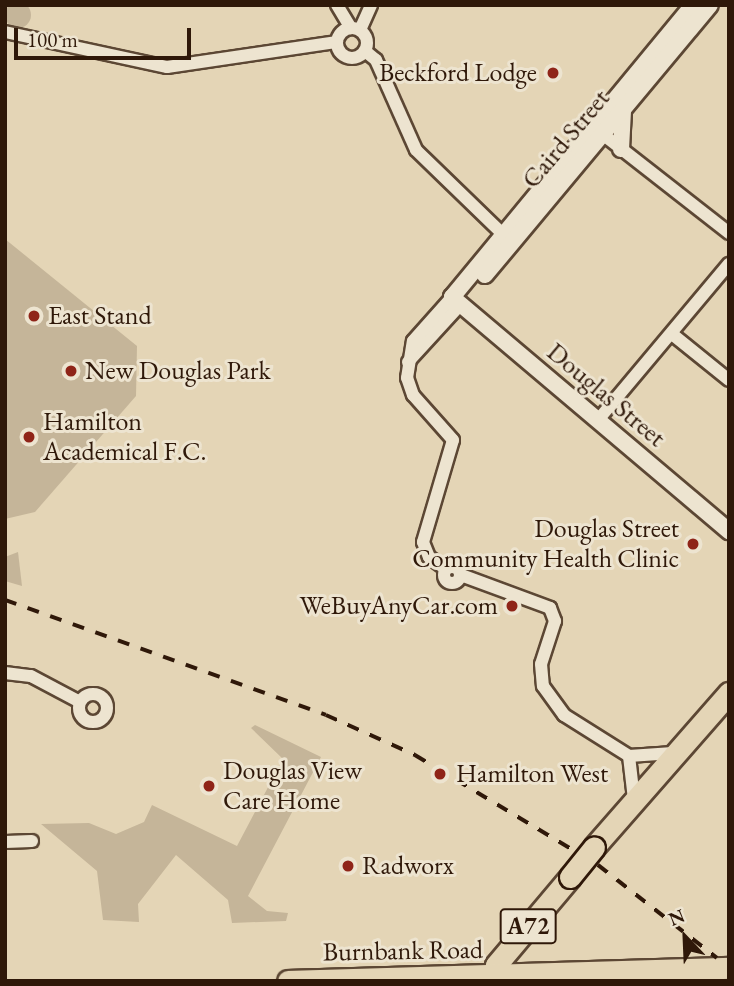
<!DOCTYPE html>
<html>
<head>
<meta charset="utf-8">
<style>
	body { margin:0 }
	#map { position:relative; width:734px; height:986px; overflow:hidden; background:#e4d5b6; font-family:"EB Garamond",serif }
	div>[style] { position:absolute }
	.green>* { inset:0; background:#c5b599 }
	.round { border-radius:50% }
	.roads { filter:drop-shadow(2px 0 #5c4734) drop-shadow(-2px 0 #5c4734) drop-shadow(0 2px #5c4734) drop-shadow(0 -2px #5c4734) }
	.minor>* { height:12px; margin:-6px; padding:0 6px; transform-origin:6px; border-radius:6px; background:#ede4d0 }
	.minor>.ring { margin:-6px; padding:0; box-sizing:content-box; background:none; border:12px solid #ede4d0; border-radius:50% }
	.tertiary>* { height:16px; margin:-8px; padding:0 8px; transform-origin:8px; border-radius:8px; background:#ede4d0 }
	.primary>* { height:21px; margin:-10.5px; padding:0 10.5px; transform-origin:10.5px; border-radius:10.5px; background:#e4d5b6 }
	.rail>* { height:3.5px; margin-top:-1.75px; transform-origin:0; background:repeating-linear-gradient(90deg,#2f1809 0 12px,transparent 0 24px) }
	.bridges { filter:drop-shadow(2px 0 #2f1809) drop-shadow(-2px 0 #2f1809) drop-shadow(0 2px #2f1809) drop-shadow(0 -2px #2f1809) }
	.primary-bridge>* { height:21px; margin:-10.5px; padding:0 10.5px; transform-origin:10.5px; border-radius:10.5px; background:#e4d5b6 }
	.dots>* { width:19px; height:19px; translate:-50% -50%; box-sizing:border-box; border:4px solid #ede4d0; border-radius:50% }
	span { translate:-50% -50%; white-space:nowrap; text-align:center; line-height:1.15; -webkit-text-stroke:6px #ede4d0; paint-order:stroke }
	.shield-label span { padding:2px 5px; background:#ede4d0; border:2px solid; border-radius:5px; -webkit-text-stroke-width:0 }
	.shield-label { font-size:24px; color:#2f1809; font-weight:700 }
	.poi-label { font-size:26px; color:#2f1809 }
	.right { translate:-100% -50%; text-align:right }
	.left { translate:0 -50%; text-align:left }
	.street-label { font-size:26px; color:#2f1809 }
	.frame { position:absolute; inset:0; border:7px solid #2f1809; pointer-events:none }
	.north { position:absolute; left:650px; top:902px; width:70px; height:70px; -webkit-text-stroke:5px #ede4d0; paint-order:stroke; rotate:337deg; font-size:19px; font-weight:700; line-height:28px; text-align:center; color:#2f1809 }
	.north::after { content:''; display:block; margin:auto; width:24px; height:32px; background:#2f1809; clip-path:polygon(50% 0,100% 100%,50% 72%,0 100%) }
	.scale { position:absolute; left:14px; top:28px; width:177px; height:32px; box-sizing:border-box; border:4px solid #2f1809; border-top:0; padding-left:9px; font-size:21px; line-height:24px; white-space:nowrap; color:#2f1809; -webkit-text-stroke:5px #ede4d0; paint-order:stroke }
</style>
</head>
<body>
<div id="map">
	<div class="green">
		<div class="round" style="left:5px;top:2px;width:26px;height:26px"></div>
		<div style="clip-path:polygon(5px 239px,137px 346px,136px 396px,35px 512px,5px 519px)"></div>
		<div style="clip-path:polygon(18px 552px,22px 586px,5px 581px,5px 557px)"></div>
		<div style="clip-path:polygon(255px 725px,321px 757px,248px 896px,267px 911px,288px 913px,286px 921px,232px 923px,228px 900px,176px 855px,138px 904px,139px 922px,103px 920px,97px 871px,41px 824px,89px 823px,116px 834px,144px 822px,152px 805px,237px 846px,283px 759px,251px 728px)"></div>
	</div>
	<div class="roads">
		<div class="minor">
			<div style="left:337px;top:5px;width:27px;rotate:59deg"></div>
			<div class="ring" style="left:337px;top:28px;width:18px;height:18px"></div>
			<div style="left:360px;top:30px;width:27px;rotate:-66deg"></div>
			<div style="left:5px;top:32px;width:166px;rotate:12.2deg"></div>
			<div style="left:167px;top:67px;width:172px;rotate:-8.4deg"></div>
			<div style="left:365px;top:51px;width:14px;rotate:39deg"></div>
			<div style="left:376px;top:60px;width:98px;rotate:66deg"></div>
			<div style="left:416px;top:150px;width:129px;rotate:44.1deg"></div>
			<div style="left:596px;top:129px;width:169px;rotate:38deg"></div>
			<div style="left:672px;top:334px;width:73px;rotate:38.9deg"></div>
			<div style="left:408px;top:362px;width:79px;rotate:-47.6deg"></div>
			<div style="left:598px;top:420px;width:204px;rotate:-50deg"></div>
			<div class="ring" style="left:444px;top:567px;width:4px;height:4px"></div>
			<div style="left:446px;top:569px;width:21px;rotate:-145deg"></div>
			<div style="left:429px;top:557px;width:16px;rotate:-112deg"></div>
			<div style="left:423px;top:542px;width:106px;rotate:-73.6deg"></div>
			<div style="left:453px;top:440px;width:60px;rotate:-131.6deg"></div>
			<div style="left:413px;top:395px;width:18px;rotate:-109deg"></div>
			<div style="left:407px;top:378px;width:37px;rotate:-81deg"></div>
			<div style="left:413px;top:341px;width:59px;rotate:-48.4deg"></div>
			<div style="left:461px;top:575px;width:95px;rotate:20.3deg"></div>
			<div style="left:550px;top:608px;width:14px;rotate:69deg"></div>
			<div style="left:555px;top:621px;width:45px;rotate:108deg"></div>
			<div style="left:541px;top:664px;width:22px;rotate:85deg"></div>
			<div style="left:543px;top:686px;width:36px;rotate:54deg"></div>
			<div style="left:564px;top:715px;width:77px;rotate:32.2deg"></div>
			<div style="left:629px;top:756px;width:43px;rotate:83.4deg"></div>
			<div style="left:5px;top:673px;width:26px;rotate:7deg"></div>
			<div style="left:31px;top:676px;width:55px;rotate:28deg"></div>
			<div class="ring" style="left:79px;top:694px;width:16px;height:16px"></div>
			<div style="left:629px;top:756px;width:44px;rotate:-3.9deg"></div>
			<div style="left:5px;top:842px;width:27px;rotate:-2deg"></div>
		</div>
		<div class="tertiary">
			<div style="left:693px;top:5px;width:379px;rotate:129.5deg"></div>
			<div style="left:452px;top:297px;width:363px;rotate:40.2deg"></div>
			<div style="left:621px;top:149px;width:39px;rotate:-87deg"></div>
			<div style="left:485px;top:275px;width:351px;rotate:-50.2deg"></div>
		</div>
		<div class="primary">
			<div style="left:594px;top:847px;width:205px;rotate:-48.8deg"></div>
			<div style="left:493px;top:978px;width:13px;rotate:-77deg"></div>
			<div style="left:496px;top:965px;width:115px;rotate:-49.9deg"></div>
			<div style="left:288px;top:981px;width:441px;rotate:-1.7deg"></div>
		</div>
	</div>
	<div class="rail">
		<div style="left:5px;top:600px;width:341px;rotate:19.7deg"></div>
		<div style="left:326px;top:715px;width:98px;rotate:24.2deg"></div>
		<div style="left:415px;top:755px;width:214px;rotate:31deg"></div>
		<div style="left:598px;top:865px;width:151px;rotate:38deg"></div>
	</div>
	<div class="bridges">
		<div class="primary-bridge">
			<div style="left:570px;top:877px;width:38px;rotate:-51deg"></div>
		</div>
	</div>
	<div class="dots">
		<div style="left:553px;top:73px;background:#8f2418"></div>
		<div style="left:34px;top:316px;background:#8f2418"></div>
		<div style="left:71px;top:371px;background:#8f2418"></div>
		<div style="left:29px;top:437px;background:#8f2418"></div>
		<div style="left:693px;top:544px;background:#8f2418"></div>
		<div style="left:512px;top:606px;background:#8f2418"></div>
		<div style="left:440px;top:774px;background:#8f2418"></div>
		<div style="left:209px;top:786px;background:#8f2418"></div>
		<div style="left:348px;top:866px;background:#8f2418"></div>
	</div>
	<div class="shield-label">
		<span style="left:528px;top:926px">A72</span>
	</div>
	<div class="poi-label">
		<span class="right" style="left:537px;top:73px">Beckford Lodge</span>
		<span class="left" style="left:48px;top:316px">East Stand</span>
		<span class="left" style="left:85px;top:371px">New Douglas Park</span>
		<span class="left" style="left:43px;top:437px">Hamilton<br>Academical F.C.</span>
		<span class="right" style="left:679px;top:544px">Douglas Street<br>Community Health Clinic</span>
		<span class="right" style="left:498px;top:606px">WeBuyAnyCar.com</span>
		<span class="left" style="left:223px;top:786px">Douglas View<br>Care Home</span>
		<span class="left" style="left:456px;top:774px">Hamilton West</span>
		<span class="left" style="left:362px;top:866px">Radworx</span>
	</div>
	<div class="street-label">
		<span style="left:566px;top:139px;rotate:-50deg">Caird Street</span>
		<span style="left:606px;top:395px;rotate:40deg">Douglas Street</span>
		<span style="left:403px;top:951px;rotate:-1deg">Burnbank Road</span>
	</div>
	<div class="frame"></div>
	<div class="north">N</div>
	<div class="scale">100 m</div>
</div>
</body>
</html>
